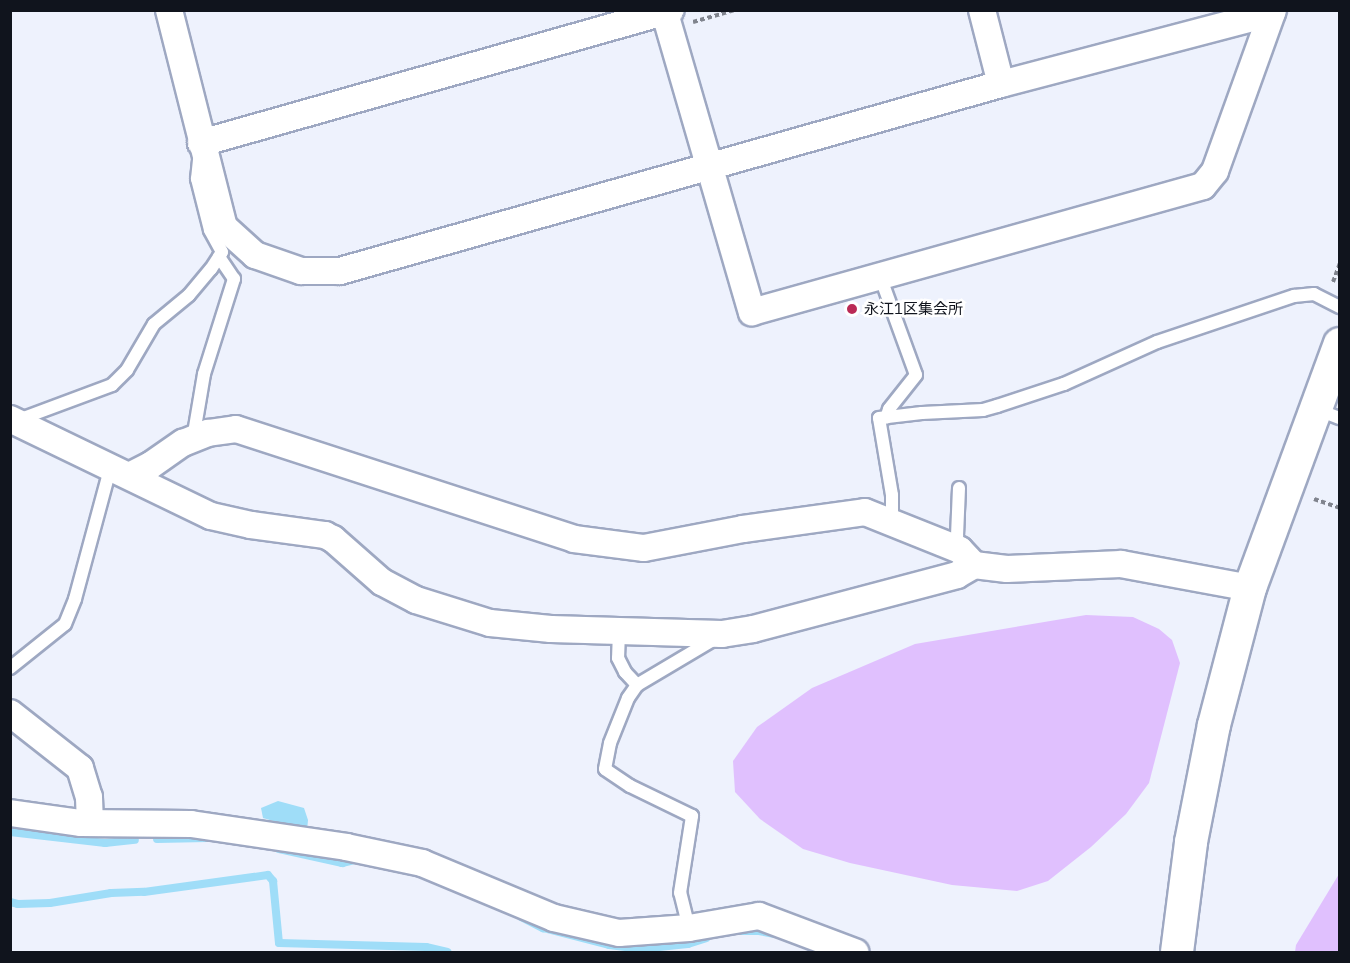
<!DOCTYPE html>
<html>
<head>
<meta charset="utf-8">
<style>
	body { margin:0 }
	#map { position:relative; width:1350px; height:963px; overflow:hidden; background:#eef2fd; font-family:"IBM Plex Sans","Noto Sans JP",sans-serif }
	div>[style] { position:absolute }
	.green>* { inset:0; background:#e0c0fe }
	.water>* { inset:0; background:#9fddf8 }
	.stream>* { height:8px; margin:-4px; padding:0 4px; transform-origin:4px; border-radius:4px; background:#9fddf8 }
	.path>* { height:4px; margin-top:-2px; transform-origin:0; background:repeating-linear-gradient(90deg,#80848e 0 4.5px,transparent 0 7.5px) }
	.roads { filter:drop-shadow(2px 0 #9ea8c2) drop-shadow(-2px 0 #9ea8c2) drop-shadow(0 2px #9ea8c2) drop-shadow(0 -2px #9ea8c2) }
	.service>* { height:12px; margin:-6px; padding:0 6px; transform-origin:6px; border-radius:6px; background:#fff }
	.minor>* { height:26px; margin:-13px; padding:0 13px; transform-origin:13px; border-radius:13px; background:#fff }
	.tertiary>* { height:32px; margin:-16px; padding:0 16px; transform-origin:16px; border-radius:16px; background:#fff }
	.dots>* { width:16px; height:16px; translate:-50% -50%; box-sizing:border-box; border:3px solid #fff; border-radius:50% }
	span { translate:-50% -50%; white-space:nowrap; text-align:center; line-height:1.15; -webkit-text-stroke:5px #fff; paint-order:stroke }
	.poi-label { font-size:15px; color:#10141d }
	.left { translate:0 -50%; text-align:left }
	.frame { position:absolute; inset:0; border:12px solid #10141d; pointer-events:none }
</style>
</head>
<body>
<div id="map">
	<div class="green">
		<div style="clip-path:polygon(1086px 615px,1133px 617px,1159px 629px,1172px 640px,1180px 663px,1149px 783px,1126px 814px,1091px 847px,1048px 881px,1017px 891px,952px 885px,850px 863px,803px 849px,760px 819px,735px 792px,733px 761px,757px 727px,812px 688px,915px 644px)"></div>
		<div style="clip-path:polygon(1339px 874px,1339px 952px,1295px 952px,1296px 945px)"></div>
	</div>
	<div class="water">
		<div style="clip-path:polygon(278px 801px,304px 808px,308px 820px,307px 831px,263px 818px,261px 808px)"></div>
	</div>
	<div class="stream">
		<div style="left:10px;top:832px;width:96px;rotate:6.6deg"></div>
		<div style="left:105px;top:843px;width:30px;rotate:-6deg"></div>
		<div style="left:157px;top:839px;width:50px;rotate:-1.1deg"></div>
		<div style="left:279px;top:849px;width:65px;rotate:12.5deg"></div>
		<div style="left:342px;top:863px;width:18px;rotate:-13deg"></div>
		<div style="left:10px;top:902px;width:8px;rotate:14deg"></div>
		<div style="left:18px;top:904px;width:32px;rotate:-2deg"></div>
		<div style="left:50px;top:903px;width:62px;rotate:-9.3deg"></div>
		<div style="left:111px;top:893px;width:33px;rotate:-2deg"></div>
		<div style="left:144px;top:892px;width:125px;rotate:-7.8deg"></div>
		<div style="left:268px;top:875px;width:8px;rotate:50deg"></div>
		<div style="left:273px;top:881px;width:62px;rotate:84.5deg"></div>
		<div style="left:279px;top:943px;width:147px;rotate:1.6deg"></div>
		<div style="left:426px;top:947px;width:22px;rotate:13deg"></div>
		<div style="left:521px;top:917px;width:25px;rotate:27deg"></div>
		<div style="left:543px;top:928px;width:68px;rotate:14.4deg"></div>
		<div style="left:609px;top:945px;width:31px;rotate:7deg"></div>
		<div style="left:640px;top:949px;width:48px;rotate:-5.9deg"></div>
		<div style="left:688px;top:944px;width:19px;rotate:-18deg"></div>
		<div style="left:737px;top:931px;width:22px"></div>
		<div style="left:759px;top:931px;width:16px;rotate:11deg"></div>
	</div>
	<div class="path">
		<div style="left:693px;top:22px;width:44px;rotate:-15.9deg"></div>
		<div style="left:1333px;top:282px;width:20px;rotate:-70deg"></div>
		<div style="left:1314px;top:499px;width:28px;rotate:19deg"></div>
	</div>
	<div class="roads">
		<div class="service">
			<div style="left:880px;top:276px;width:105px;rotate:70deg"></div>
			<div style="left:916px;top:375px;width:43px;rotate:128.5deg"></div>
			<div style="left:889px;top:409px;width:9px;rotate:108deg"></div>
			<div style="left:1316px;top:409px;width:26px;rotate:21deg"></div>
			<div style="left:18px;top:420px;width:100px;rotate:-20.4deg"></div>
			<div style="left:112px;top:385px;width:21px;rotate:-45deg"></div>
			<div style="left:127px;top:370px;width:53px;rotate:-59.6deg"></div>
			<div style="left:154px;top:324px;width:45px;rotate:-39.6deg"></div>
			<div style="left:189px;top:295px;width:34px;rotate:-50deg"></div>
			<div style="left:211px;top:269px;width:20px;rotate:-57deg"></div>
			<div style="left:222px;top:252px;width:25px;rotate:-119deg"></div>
			<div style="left:210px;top:230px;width:53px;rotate:-104.3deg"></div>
			<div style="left:197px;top:179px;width:20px;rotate:-84deg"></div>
			<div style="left:193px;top:439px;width:66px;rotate:-80.4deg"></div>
			<div style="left:204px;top:374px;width:100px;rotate:-72.5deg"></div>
			<div style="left:234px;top:279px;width:27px;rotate:-124deg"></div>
			<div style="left:892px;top:521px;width:26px;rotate:-90deg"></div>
			<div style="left:892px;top:495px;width:78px;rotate:-99.6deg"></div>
			<div style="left:879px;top:418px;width:43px;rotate:-6.6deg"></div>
			<div style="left:922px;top:413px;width:61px;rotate:-2.8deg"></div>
			<div style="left:983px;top:410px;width:15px;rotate:-16deg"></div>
			<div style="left:997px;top:406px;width:71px;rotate:-18.2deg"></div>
			<div style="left:1064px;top:384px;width:102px;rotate:-24.3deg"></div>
			<div style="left:1157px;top:342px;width:145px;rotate:-18.6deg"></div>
			<div style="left:1294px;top:296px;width:20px;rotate:-6deg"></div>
			<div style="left:1314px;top:294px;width:29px;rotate:27deg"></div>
			<div style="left:953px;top:547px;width:12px;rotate:-70deg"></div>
			<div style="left:957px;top:536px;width:48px;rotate:-87.6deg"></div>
			<div style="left:619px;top:631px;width:27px;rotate:92deg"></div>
			<div style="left:618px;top:658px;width:16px;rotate:63deg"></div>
			<div style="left:625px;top:672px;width:18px;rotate:47deg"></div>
			<div style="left:10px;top:668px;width:70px;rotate:-38.7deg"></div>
			<div style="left:65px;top:624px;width:27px;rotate:-68deg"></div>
			<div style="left:75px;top:599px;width:138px;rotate:-74.9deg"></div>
			<div style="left:689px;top:928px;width:36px;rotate:-104deg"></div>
			<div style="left:680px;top:893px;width:78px;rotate:-81.1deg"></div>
			<div style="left:692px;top:816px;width:69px;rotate:-154.2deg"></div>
			<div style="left:630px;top:786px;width:30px;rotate:-146deg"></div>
			<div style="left:605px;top:769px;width:26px;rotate:-79deg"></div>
			<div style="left:610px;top:743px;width:48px;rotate:-68.2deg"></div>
			<div style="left:628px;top:698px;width:16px;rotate:-55deg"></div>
			<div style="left:637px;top:685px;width:92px;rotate:-30.7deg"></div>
		</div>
		<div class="minor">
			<div style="left:169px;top:10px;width:224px;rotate:75.8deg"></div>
			<div style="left:224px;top:227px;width:42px;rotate:42.1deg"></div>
			<div style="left:255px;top:255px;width:49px;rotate:19.2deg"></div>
			<div style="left:301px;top:271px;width:39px"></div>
			<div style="left:340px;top:271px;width:687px;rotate:-15.8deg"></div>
			<div style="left:1001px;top:84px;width:280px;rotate:-14.7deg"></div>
			<div style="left:664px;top:10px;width:315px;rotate:73.8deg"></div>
			<div style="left:752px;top:312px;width:468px;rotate:-15.6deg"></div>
			<div style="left:1203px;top:186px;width:19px;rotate:-51deg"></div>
			<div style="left:1215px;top:171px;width:171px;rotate:-70.2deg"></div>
			<div style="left:982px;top:10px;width:76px;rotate:75.6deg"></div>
			<div style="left:201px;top:143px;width:488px;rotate:-15.8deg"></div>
			<div style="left:10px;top:419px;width:223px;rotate:25.8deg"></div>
			<div style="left:211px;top:516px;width:41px;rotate:12.7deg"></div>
			<div style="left:251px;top:525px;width:75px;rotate:7.7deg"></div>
			<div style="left:325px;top:535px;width:9px;rotate:27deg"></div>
			<div style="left:333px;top:539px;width:65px;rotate:41.3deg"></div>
			<div style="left:382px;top:582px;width:38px;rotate:28deg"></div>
			<div style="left:416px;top:600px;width:77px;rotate:17.3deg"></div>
			<div style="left:490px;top:623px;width:61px;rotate:5.6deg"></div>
			<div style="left:551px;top:629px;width:171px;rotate:1.7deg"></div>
			<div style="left:722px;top:634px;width:31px;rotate:-9deg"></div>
			<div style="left:753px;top:629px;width:211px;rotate:-14.8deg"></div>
			<div style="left:957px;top:575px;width:20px;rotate:-30deg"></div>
			<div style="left:131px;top:475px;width:22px;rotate:-27deg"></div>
			<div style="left:151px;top:465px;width:39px;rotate:-35deg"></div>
			<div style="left:183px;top:443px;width:27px;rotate:-22deg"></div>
			<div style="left:208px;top:433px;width:28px;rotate:-8deg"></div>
			<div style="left:236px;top:429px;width:355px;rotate:18deg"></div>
			<div style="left:574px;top:539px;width:71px;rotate:7.3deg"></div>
			<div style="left:644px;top:548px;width:101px;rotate:-10.9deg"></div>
			<div style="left:743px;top:529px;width:123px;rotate:-7.9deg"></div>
			<div style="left:865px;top:512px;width:102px;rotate:21.8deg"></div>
			<div style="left:960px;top:550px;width:21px;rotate:47deg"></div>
			<div style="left:974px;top:565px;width:33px;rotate:7deg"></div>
			<div style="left:1007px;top:569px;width:114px;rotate:-2.5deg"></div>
			<div style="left:1121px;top:564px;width:131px;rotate:10.5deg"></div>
			<div style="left:10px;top:713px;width:89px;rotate:38.2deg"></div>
			<div style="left:80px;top:768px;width:30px;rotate:73deg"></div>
			<div style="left:89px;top:797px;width:26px;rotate:88deg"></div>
			<div style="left:10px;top:813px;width:72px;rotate:8deg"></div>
			<div style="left:81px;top:823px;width:110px;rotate:0.5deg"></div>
			<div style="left:191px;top:824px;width:157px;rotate:8.4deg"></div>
			<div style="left:346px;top:847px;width:78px;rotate:11.9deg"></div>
			<div style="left:422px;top:863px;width:143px;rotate:22.6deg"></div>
			<div style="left:554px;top:918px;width:67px;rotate:13deg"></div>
			<div style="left:619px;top:933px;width:70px;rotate:-4.1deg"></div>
			<div style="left:689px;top:928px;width:71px;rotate:-9.7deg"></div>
			<div style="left:759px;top:916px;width:103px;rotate:20.6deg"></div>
		</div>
		<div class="tertiary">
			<div style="left:1177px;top:952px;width:111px;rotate:-82.7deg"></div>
			<div style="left:1191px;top:842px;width:119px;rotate:-78.9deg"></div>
			<div style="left:1214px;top:725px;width:142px;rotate:-75.3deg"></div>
			<div style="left:1250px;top:588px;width:260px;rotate:-69.8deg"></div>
		</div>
	</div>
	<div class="dots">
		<div style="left:852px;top:309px;background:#ba2a56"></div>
	</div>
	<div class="poi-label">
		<span class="left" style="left:864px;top:309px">永江1区集会所</span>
	</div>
	<div class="frame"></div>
</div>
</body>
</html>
